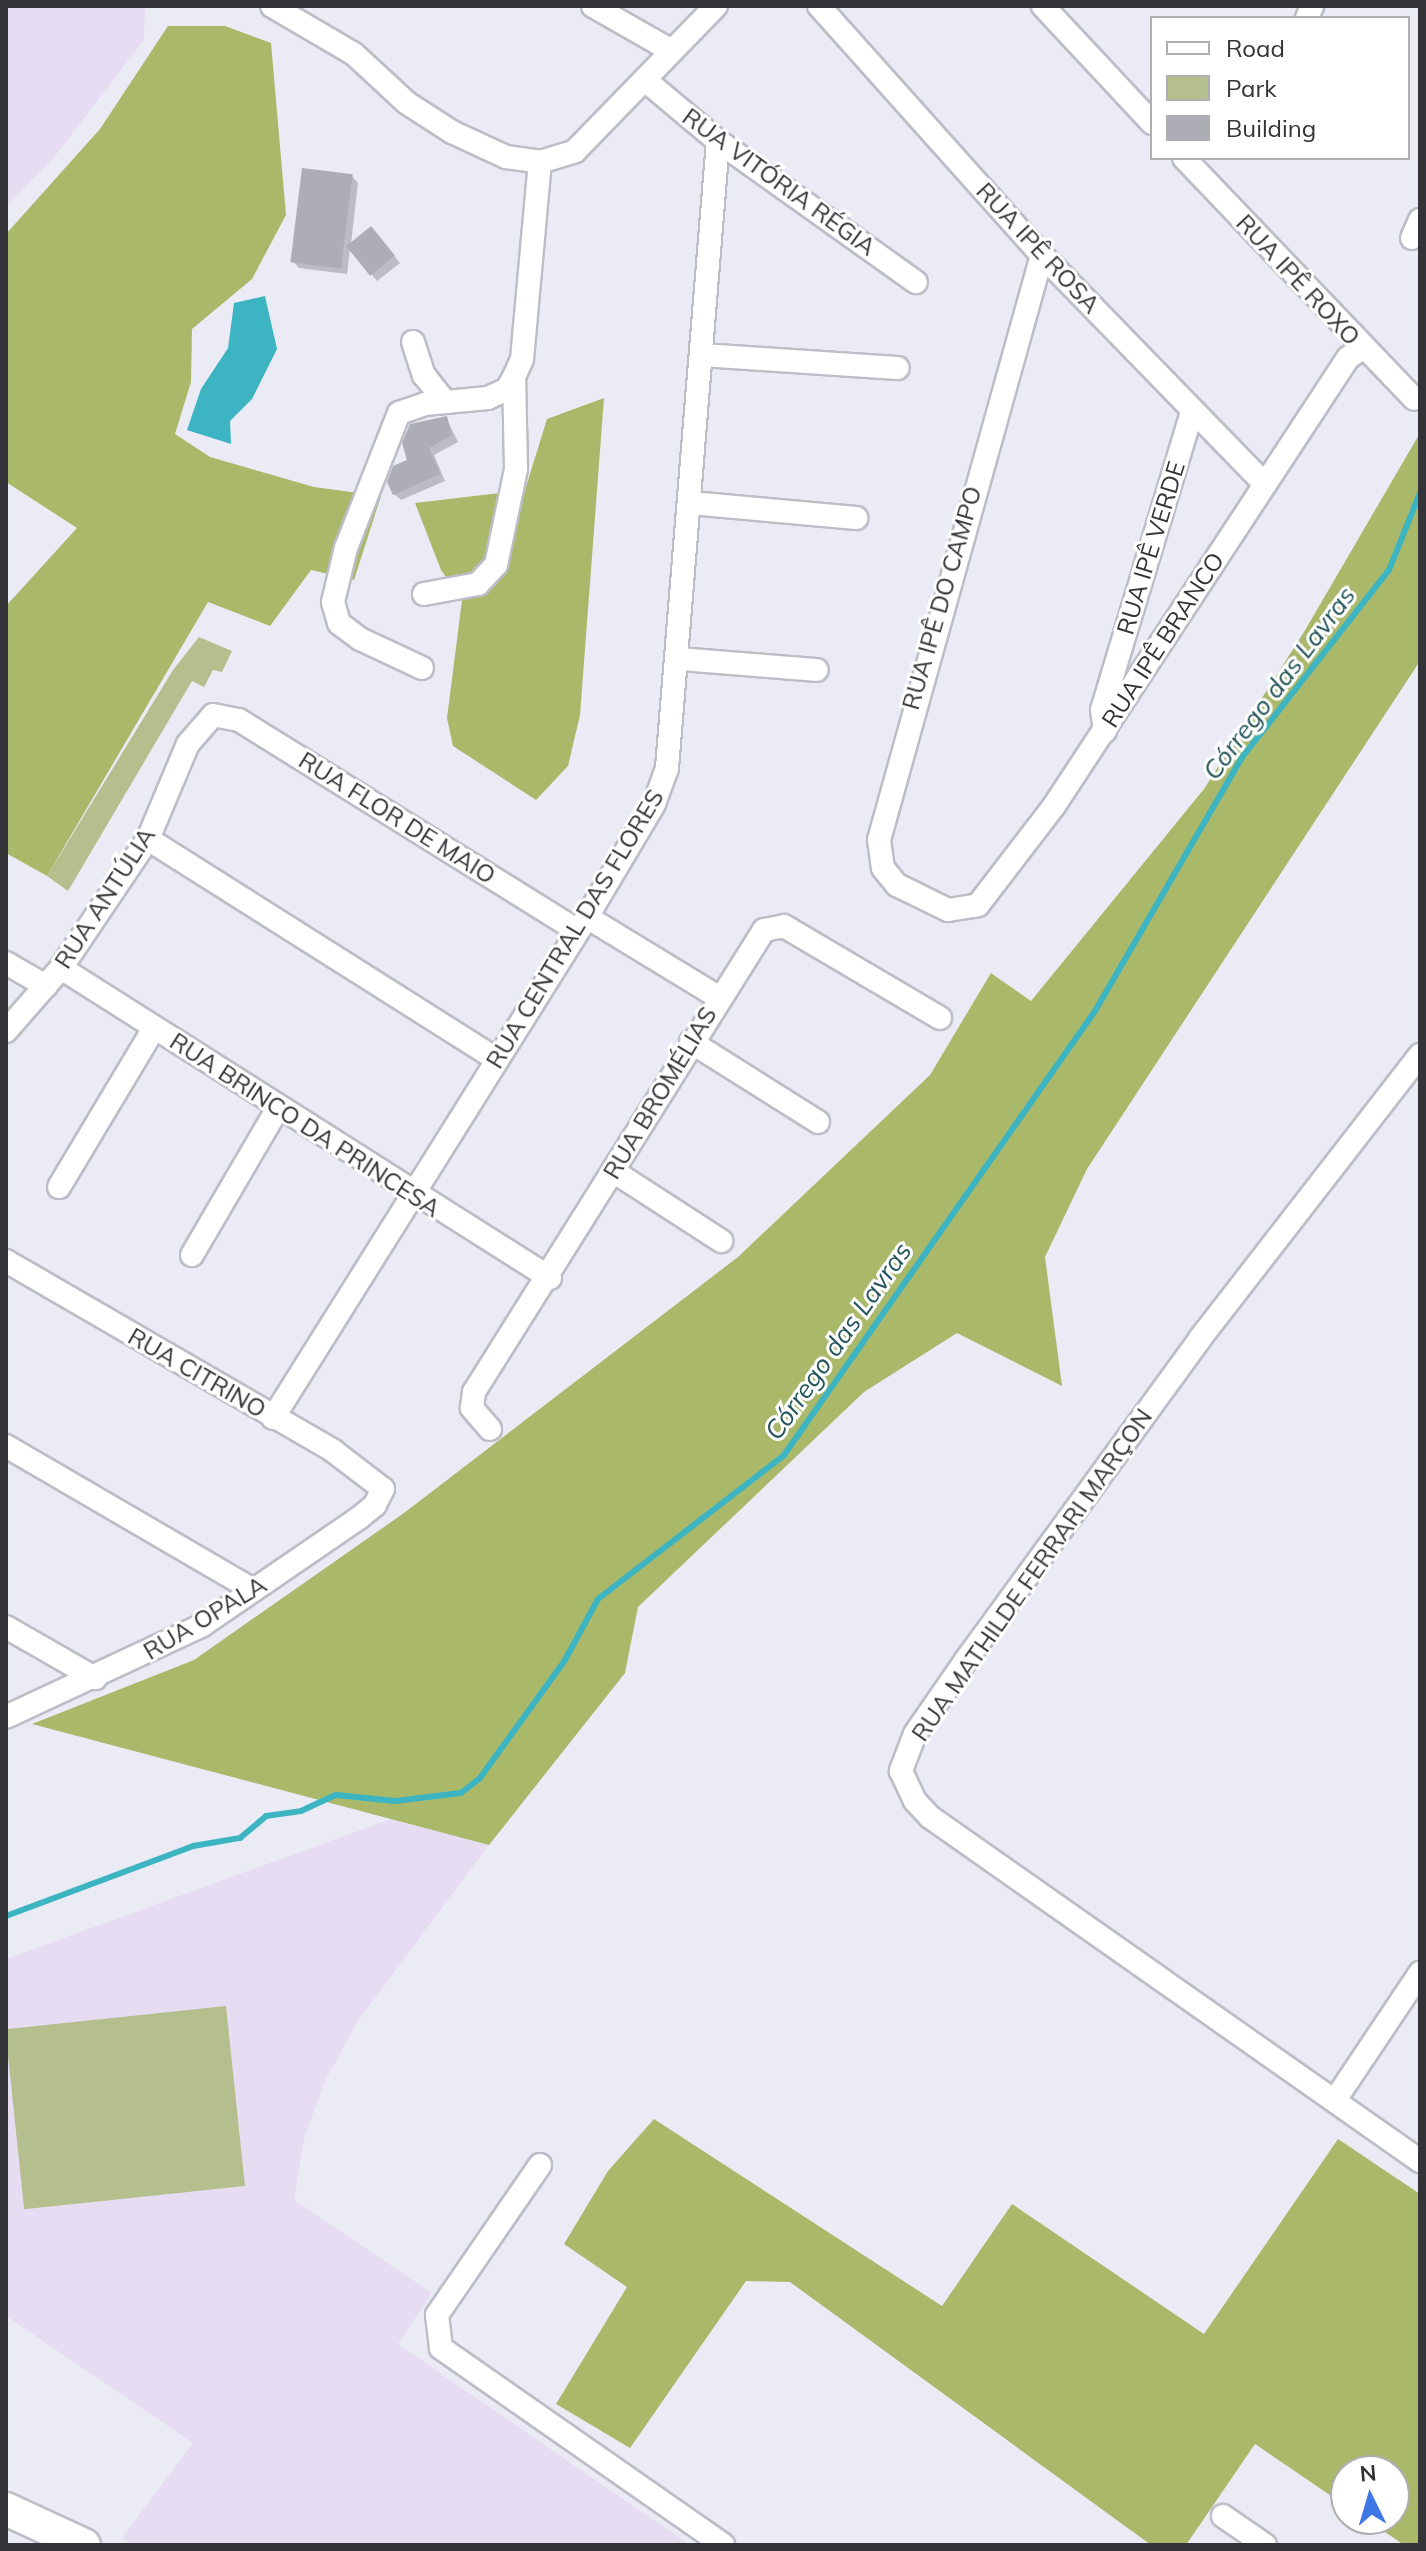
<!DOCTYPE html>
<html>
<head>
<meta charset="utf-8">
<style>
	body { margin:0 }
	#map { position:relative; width:1426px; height:2551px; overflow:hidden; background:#eaebf5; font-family:Mulish,sans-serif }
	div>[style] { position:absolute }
	.industrial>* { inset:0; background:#e7ddf2 }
	.green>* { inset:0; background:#b5bf8d; transform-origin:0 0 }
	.forest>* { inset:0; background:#aab86a }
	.water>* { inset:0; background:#3db4c1 }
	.shadow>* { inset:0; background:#0003 }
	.stream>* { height:6px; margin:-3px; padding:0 3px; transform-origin:3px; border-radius:3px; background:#3db4c1 }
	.building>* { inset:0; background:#adadb6; transform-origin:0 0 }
	.roads { filter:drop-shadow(2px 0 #bcbdc7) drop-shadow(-2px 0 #bcbdc7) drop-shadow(0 2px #bcbdc7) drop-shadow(0 -2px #bcbdc7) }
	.street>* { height:22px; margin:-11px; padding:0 11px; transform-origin:11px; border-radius:11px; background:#fff }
	.secondary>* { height:32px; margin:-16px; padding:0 16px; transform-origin:16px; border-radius:16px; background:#fff }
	span { translate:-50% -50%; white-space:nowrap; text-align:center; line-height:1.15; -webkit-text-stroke:6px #fff; paint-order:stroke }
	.street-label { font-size:24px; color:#343438 }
	.water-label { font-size:26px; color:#24555b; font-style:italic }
	.frame { position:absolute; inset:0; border:8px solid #343438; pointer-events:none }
	.legend { position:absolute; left:1150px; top:16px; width:260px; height:144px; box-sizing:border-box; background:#fff; border:2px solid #aeaeaf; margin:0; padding:10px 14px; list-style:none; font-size:24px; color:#343438 }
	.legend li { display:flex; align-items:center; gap:16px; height:40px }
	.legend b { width:40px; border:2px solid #aeaeaf }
	.north { position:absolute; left:1330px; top:2455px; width:80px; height:80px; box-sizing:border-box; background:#fff; border:2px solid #aeaeaf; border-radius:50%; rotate:355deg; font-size:22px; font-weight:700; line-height:32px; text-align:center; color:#343438 }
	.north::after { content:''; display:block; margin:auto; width:28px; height:36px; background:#3e76e6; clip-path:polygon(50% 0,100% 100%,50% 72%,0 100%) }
</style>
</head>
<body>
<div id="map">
	<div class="industrial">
		<div style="clip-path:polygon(6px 6px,145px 6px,144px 40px,52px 160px,6px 205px)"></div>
		<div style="clip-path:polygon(391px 1819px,489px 1845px,357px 2022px,324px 2083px,304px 2139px,294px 2200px,432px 2293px,398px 2344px,690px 2545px,133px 2545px,122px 2538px,193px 2443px,6px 2316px,6px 1959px)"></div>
	</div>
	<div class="green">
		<div style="clip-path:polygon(199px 637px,232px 651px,222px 672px,213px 670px,204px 687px,192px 681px,68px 891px,47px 876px,173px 670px)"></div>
		<div style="left:226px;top:2006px;width:181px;height:222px;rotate:84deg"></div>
	</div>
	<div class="forest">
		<div style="clip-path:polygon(168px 26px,225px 26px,271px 43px,286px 215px,252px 279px,192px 329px,191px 382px,175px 434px,210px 457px,314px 487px,381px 496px,354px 580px,311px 570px,270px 626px,208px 602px,47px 876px,6px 853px,6px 606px,77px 528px,6px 482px,6px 234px,100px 129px)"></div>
		<div style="clip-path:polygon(604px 398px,580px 715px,568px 766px,536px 800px,453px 746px,447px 718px,462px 600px,441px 570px,415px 503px,525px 490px,547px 419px)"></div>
		<div style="clip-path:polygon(1420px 433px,1420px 661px,1087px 1169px,1045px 1257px,1062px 1386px,957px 1333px,864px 1392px,638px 1607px,625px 1673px,489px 1845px,32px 1724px,194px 1660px,404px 1513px,738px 1257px,930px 1075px,991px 973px,1031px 1001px,1204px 789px,1304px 632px)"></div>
		<div style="clip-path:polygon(654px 2119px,942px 2306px,1012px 2204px,1204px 2334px,1338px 2139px,1420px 2194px,1420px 2545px,1404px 2545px,1366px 2519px,1394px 2519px,1394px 2471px,1346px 2471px,1346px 2506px,1255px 2444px,1186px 2545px,1151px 2545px,790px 2282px,746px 2281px,630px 2448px,556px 2404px,627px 2287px,564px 2244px,608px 2171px)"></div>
	</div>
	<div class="water">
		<div style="clip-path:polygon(265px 296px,277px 349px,252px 399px,230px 421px,231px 444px,187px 430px,201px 389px,228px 348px,234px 303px)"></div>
	</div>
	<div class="shadow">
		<div style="clip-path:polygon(352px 176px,358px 183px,351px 244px,378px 235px,400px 263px,377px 281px,350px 249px,347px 274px,299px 268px,293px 261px)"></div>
		<div style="clip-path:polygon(446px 418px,458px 442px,434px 455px,445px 481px,401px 500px,394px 494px,409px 462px)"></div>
	</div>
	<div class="stream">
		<div style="left:6px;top:1916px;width:200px;rotate:-20.5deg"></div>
		<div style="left:193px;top:1846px;width:48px;rotate:-9.7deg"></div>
		<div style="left:240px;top:1838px;width:34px;rotate:-40deg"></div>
		<div style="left:266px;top:1816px;width:35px;rotate:-8deg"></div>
		<div style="left:301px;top:1811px;width:38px;rotate:-25deg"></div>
		<div style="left:336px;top:1795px;width:59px;rotate:5.8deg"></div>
		<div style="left:395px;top:1801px;width:66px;rotate:-6.9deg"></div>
		<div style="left:461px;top:1793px;width:24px;rotate:-38deg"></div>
		<div style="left:480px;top:1778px;width:145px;rotate:-54.2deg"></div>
		<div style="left:565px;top:1660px;width:69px;rotate:-61.6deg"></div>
		<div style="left:598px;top:1599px;width:235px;rotate:-37.7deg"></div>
		<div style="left:784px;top:1455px;width:542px;rotate:-54.99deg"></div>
		<div style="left:1095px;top:1011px;width:295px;rotate:-59.9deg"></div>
		<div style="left:1243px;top:756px;width:236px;rotate:-51.9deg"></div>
		<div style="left:1389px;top:570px;width:83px;rotate:-68.1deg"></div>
	</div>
	<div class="building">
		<div style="left:302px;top:168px;width:51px;height:95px;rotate:7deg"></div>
		<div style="left:371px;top:226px;width:38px;height:32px;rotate:51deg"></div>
		<div style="clip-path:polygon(447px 416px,452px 435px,429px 448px,440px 474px,393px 495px,387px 482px,393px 466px,407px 460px,402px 443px,410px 424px)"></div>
	</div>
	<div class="roads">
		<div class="street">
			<div style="left:272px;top:6px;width:95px;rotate:30.3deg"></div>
			<div style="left:354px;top:54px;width:72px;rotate:42.8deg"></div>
			<div style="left:407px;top:103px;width:54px;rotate:32.8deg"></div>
			<div style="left:452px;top:132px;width:60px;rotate:24.8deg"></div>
			<div style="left:506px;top:157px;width:34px;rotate:8deg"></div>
			<div style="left:540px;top:162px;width:37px;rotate:-17deg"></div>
			<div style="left:575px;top:151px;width:202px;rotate:-45.8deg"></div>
			<div style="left:593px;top:6px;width:91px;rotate:29.7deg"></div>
			<div style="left:819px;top:6px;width:334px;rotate:48.2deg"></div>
			<div style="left:1042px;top:255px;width:320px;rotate:45.8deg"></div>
			<div style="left:1043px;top:6px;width:160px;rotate:47deg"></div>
			<div style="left:1307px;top:18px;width:13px;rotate:-67deg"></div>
			<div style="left:645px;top:80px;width:95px;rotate:39.9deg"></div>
			<div style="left:718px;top:141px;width:243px;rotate:35.5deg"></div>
			<div style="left:1184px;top:158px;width:333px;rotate:46.3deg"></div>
			<div style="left:1412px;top:238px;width:20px;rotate:-66deg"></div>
			<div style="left:1042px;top:255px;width:607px;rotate:105.57deg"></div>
			<div style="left:879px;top:840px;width:28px;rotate:82deg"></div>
			<div style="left:883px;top:868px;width:22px;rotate:51deg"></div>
			<div style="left:897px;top:885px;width:57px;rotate:26.1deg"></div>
			<div style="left:948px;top:910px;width:30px;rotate:-9deg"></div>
			<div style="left:978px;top:905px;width:125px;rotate:-52.5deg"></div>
			<div style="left:1054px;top:806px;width:536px;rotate:-56.73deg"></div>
			<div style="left:1348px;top:358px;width:17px;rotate:-36deg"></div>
			<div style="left:413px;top:342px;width:35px;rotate:72deg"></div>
			<div style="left:424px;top:375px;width:34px;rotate:52deg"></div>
			<div style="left:702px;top:355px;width:196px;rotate:3.8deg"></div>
			<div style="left:691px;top:503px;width:166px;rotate:5.2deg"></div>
			<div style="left:424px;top:594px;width:55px;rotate:-10.5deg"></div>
			<div style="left:478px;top:584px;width:26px;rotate:-47deg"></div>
			<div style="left:496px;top:565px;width:98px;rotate:-78.2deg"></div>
			<div style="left:516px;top:469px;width:92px;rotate:-91.2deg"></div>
			<div style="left:680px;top:659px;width:137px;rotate:4.6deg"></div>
			<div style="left:422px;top:668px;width:68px;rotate:-154.9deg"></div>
			<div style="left:360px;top:639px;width:26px;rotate:-143deg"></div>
			<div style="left:339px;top:623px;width:22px;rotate:-106deg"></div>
			<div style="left:333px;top:602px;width:56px;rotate:-76.5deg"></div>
			<div style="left:346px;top:548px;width:145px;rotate:-68.6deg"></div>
			<div style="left:399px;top:413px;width:28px;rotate:-19deg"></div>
			<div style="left:425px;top:404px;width:63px;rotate:-5.4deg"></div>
			<div style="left:488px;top:398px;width:21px;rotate:-25deg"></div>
			<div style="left:507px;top:389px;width:14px;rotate:-60deg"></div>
			<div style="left:514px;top:377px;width:20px;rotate:-66deg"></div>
			<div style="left:522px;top:359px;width:198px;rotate:-84.8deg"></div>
			<div style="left:1105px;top:731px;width:21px;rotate:-98deg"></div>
			<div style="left:1102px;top:710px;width:312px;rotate:-73.2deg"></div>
			<div style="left:148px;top:839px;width:413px;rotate:32.3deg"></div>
			<div style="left:587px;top:917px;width:153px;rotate:31.4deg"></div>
			<div style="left:6px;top:963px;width:46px;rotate:29.9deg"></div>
			<div style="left:61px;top:968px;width:579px;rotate:32.37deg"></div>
			<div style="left:6px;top:1031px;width:84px;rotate:-48.9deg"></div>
			<div style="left:61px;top:968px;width:156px;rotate:-56deg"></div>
			<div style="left:148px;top:839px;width:103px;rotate:-67.2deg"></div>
			<div style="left:188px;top:744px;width:38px;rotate:-49deg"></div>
			<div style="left:213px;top:715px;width:26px;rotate:11deg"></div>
			<div style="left:239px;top:720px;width:399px;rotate:31.9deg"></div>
			<div style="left:691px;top:1042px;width:150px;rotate:32.2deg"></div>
			<div style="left:1420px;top:1055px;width:359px;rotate:127.8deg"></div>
			<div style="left:1200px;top:1339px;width:397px;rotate:126.1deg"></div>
			<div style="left:966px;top:1660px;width:90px;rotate:124.6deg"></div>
			<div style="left:915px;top:1734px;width:40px;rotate:111deg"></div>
			<div style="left:901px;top:1771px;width:33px;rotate:65deg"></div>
			<div style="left:915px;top:1801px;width:22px;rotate:47deg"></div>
			<div style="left:930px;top:1817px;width:599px;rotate:35.07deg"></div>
			<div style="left:613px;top:1171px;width:129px;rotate:32.9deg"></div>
			<div style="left:59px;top:1187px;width:185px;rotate:-59.1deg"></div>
			<div style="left:192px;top:1255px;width:170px;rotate:-59.7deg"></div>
			<div style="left:6px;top:1261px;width:377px;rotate:30.1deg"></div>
			<div style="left:332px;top:1450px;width:64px;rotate:37.4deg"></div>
			<div style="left:383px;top:1489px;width:18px;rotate:117deg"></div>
			<div style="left:375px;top:1505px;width:21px;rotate:141deg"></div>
			<div style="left:359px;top:1518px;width:189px;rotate:145.6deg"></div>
			<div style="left:203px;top:1625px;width:217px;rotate:155deg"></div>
			<div style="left:273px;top:1418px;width:591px;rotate:-57.92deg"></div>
			<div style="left:587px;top:917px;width:131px;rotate:-59.3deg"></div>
			<div style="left:654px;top:804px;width:38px;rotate:-70deg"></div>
			<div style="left:667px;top:768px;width:629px;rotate:-85.35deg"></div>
			<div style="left:490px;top:1429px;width:28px;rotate:-131deg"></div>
			<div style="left:472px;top:1408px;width:16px;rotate:-83deg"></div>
			<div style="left:474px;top:1392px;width:545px;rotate:-57.88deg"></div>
			<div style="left:764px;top:930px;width:20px;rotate:-11deg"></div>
			<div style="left:784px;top:926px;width:181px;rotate:30.5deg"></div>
			<div style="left:6px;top:1446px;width:286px;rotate:30.2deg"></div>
			<div style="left:6px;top:1627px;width:103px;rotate:29.8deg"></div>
			<div style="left:1335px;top:2100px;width:153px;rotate:-56.2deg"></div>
			<div style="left:540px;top:2165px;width:182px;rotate:124.5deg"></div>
			<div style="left:437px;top:2315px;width:33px;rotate:83deg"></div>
			<div style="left:441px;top:2348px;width:344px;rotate:34.9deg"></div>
			<div style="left:1223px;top:2516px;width:51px;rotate:34.6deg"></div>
		</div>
		<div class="secondary">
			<div style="left:6px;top:2509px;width:86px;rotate:24.8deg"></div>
		</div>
	</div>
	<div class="street-label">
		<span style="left:779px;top:182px;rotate:36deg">RUA VITÓRIA RÉGIA</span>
		<span style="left:1038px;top:248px;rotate:47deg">RUA IPÊ ROSA</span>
		<span style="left:1298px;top:280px;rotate:47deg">RUA IPÊ ROXO</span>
		<span style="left:1151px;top:548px;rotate:-73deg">RUA IPÊ VERDE</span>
		<span style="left:942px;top:598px;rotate:-74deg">RUA IPÊ DO CAMPO</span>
		<span style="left:1163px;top:640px;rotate:-57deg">RUA IPÊ BRANCO</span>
		<span style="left:397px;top:818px;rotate:32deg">RUA FLOR DE MAIO</span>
		<span style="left:105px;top:898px;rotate:-57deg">RUA ANTÚLIA</span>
		<span style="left:575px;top:929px;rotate:-59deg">RUA CENTRAL DAS FLORES</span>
		<span style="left:660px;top:1093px;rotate:-59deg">RUA BROMÉLIAS</span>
		<span style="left:305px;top:1125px;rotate:33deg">RUA BRINCO DA PRINCESA</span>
		<span style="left:197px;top:1373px;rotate:30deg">RUA CITRINO</span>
		<span style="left:1032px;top:1575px;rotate:-55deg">RUA MATHILDE FERRARI MARÇON</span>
		<span style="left:205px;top:1618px;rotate:-31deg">RUA OPALA</span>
	</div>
	<div class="water-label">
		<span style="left:1279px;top:683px;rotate:-53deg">Córrego das Lavras</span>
		<span style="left:838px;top:1341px;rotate:-55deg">Córrego das Lavras</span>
	</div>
	<div class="frame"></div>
	<ul class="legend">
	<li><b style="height:10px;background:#fff"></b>Road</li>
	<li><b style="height:22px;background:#b5bf8d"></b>Park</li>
	<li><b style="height:22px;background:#adadb6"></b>Building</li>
	</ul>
	<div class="north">N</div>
</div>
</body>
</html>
